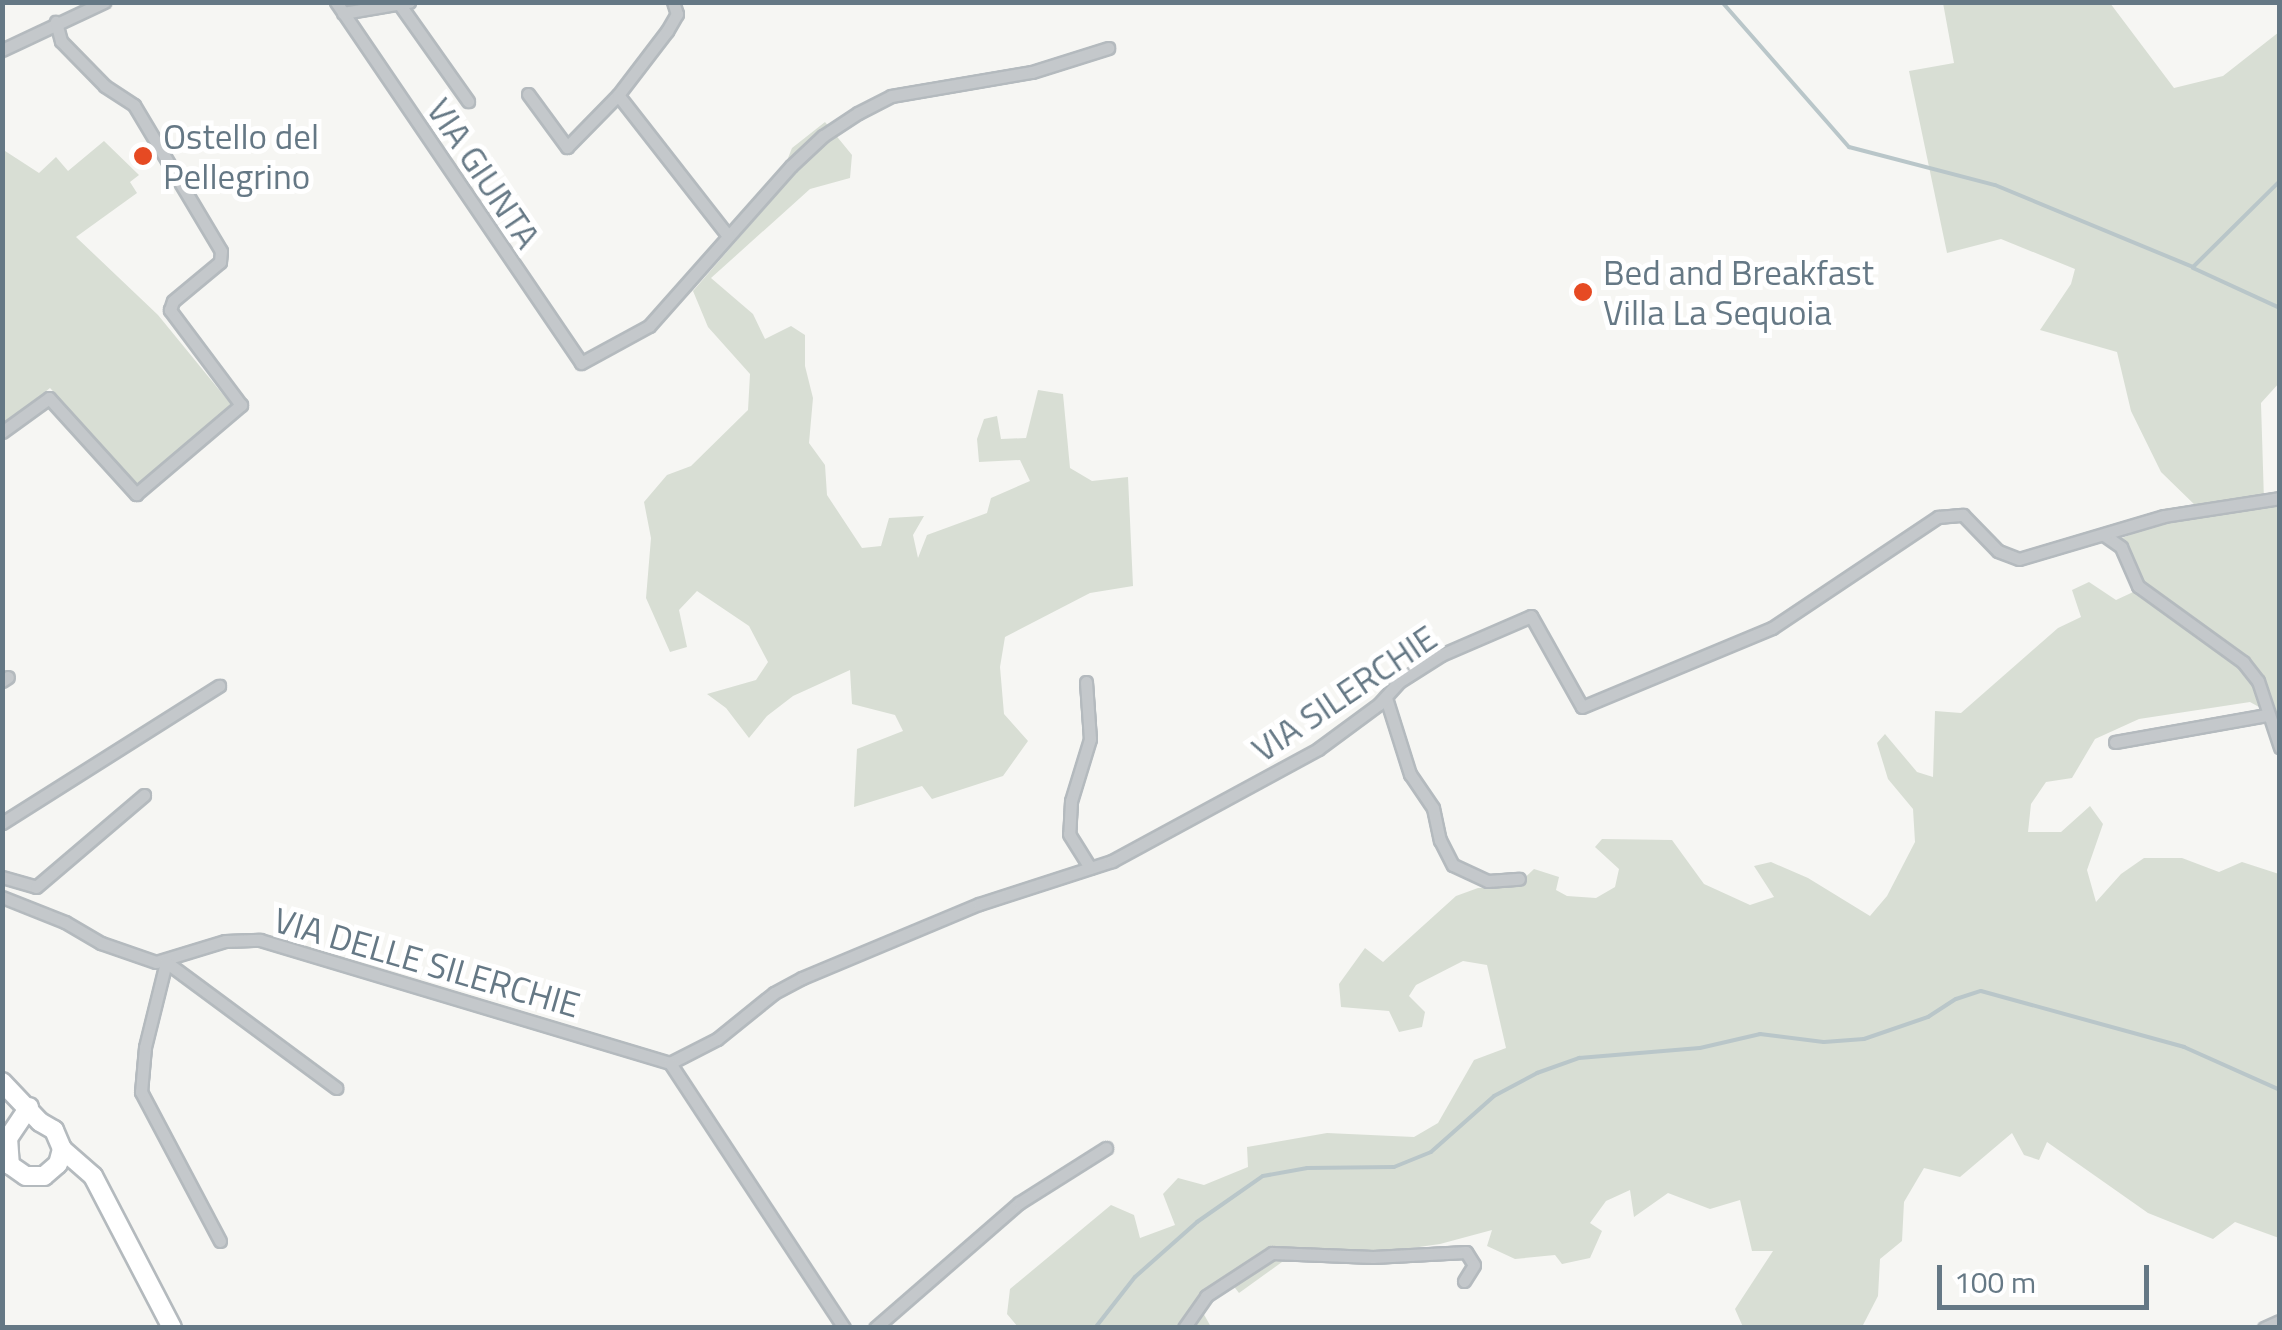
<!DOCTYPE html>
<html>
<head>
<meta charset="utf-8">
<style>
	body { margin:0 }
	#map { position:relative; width:2282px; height:1330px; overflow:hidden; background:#f6f6f3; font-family:"Titillium Web",sans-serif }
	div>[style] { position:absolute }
	.green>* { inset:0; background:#d8ded4 }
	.stream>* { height:4px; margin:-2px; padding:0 2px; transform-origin:2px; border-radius:2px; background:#b9c6c9 }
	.roads { filter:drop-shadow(2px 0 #b4babe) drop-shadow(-2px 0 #b4babe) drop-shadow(0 2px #b4babe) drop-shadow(0 -2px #b4babe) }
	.street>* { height:11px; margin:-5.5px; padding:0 5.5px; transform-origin:5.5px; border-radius:5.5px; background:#c4c8cb }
	.secondary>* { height:18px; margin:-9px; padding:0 9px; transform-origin:9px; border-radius:9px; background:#fff }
	.dots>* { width:28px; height:28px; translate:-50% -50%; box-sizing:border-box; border:5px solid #fff; border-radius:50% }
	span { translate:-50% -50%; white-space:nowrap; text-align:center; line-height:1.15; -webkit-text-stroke:10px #fff; paint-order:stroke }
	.poi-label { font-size:35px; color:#657885 }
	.left { translate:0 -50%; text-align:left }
	.street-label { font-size:35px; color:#657885 }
	.frame { position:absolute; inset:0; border:5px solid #657885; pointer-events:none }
	.scale { position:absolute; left:1937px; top:1265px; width:212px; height:45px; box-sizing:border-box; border:5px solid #657885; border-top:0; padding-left:12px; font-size:30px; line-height:35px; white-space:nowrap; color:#657885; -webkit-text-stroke:8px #fff; paint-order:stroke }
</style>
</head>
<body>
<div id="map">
	<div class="green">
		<div style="clip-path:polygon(1943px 3px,2110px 3px,2174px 88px,2223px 76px,2279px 32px,2280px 382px,2261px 403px,2264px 501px,2279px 501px,2279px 718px,2250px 702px,2139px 719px,2095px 739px,2072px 778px,2046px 782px,2031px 804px,2028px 832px,2061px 832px,2090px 806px,2103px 824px,2087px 870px,2096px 902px,2121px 874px,2144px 858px,2182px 858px,2219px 872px,2242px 862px,2279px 874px,2279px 1238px,2235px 1222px,2213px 1239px,2148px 1213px,2047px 1142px,2039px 1160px,2024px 1155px,2012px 1133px,1960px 1177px,1924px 1168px,1904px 1202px,1902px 1241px,1880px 1259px,1878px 1296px,1862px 1327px,1743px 1327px,1735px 1309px,1773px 1251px,1752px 1251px,1740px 1200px,1710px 1209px,1668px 1193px,1634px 1217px,1630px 1190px,1606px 1201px,1590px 1223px,1602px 1231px,1590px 1258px,1562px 1264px,1555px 1255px,1515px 1259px,1487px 1246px,1492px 1230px,1440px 1244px,1321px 1261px,1282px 1262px,1239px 1293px,1225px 1275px,1197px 1302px,1211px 1327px,1018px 1327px,1007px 1314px,1010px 1289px,1111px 1205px,1134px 1215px,1140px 1238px,1175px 1225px,1163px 1194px,1178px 1178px,1204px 1185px,1248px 1167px,1247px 1147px,1327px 1133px,1414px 1137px,1438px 1123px,1474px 1060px,1506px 1048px,1487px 965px,1463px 961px,1416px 985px,1409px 996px,1425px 1012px,1422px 1027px,1399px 1032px,1389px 1011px,1341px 1007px,1339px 984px,1365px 948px,1383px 962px,1456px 896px,1478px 888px,1516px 886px,1534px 869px,1559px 877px,1556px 890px,1567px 896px,1596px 898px,1615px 887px,1619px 869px,1595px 847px,1602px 839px,1672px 840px,1704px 884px,1750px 905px,1774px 897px,1754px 866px,1771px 862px,1808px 878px,1870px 916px,1887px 896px,1915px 842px,1913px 809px,1888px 779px,1877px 743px,1885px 734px,1917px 772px,1933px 777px,1935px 711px,1961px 713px,2058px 628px,2081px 617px,2072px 590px,2089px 582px,2116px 600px,2144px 587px,2122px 538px,2198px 508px,2161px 472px,2131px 411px,2117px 352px,2040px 330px,2071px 284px,2075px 269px,2001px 239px,1947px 253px,1909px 71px,1954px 63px)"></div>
		<div style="clip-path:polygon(825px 122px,852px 155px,850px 178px,810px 189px,711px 278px,753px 314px,765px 339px,791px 326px,805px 335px,805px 366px,813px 398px,809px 443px,825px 465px,827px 495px,862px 548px,881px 546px,889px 518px,924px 516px,913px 535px,918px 558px,927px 535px,987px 513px,991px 498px,1030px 481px,1020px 460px,979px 462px,977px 439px,984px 419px,997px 416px,1001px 439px,1026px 438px,1038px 390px,1063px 394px,1070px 468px,1092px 481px,1128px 477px,1133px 586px,1090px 593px,1005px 637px,1000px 667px,1004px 714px,1028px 741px,1003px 776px,932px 799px,922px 786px,854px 807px,857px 749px,903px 731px,895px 715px,852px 704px,850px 670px,793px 696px,767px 716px,749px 738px,726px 708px,707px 694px,756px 680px,768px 662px,749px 626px,697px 591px,679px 610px,687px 647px,670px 652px,646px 598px,651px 538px,644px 502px,667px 475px,691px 466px,748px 410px,750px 374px,708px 327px,693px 291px,771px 201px,792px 148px)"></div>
		<div style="clip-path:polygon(104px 141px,139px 175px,130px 182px,137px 193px,76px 237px,158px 315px,234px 408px,139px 486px,50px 388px,3px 427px,2px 149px,39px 173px,56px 157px,68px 171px)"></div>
	</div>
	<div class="stream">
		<div style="left:1722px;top:2px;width:193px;rotate:48.8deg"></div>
		<div style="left:1849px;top:147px;width:151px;rotate:14.6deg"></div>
		<div style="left:1995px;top:185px;width:214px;rotate:22.5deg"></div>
		<div style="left:2193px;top:267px;width:122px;rotate:-44.7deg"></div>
		<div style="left:2193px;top:268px;width:96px;rotate:24.7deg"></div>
		<div style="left:1095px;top:1328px;width:65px;rotate:-51.9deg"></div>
		<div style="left:1135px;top:1277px;width:83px;rotate:-41.6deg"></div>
		<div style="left:1197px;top:1222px;width:80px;rotate:-34.9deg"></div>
		<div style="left:1263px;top:1176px;width:45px;rotate:-10.3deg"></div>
		<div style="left:1307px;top:1168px;width:87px;rotate:-0.7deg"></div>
		<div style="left:1394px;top:1167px;width:40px;rotate:-22deg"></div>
		<div style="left:1431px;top:1152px;width:84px;rotate:-41.6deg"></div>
		<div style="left:1494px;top:1096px;width:49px;rotate:-28.1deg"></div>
		<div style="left:1537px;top:1073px;width:45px;rotate:-19.7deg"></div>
		<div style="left:1579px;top:1058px;width:121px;rotate:-4.7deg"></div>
		<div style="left:1700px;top:1048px;width:62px;rotate:-13.1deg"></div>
		<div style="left:1760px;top:1034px;width:64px;rotate:7.1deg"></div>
		<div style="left:1824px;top:1042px;width:40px;rotate:-4.3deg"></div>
		<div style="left:1864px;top:1039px;width:68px;rotate:-19deg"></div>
		<div style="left:1928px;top:1017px;width:33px;rotate:-33deg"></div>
		<div style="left:1956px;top:999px;width:26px;rotate:-18deg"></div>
		<div style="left:1981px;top:991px;width:211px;rotate:15.4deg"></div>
		<div style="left:2184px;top:1047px;width:105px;rotate:24.1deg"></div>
	</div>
	<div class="roads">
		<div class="street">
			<div style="left:336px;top:2px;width:436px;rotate:55.8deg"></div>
			<div style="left:581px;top:363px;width:77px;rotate:-28.6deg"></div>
			<div style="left:649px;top:326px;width:214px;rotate:-48.4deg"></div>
			<div style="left:791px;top:166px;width:44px;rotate:-43.2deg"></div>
			<div style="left:823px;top:136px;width:42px;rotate:-33.3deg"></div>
			<div style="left:858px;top:113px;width:37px;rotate:-27deg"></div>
			<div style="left:891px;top:96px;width:143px;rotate:-9.7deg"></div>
			<div style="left:1032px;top:72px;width:80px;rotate:-17.5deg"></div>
			<div style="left:400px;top:5px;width:118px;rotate:54.7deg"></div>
			<div style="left:343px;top:13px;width:67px;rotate:-9.5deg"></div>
			<div style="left:2px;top:50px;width:113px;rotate:-25.2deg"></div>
			<div style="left:528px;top:94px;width:66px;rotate:53.7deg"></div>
			<div style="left:567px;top:147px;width:73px;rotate:-45.6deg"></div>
			<div style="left:618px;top:95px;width:81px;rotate:-52.6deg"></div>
			<div style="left:667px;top:31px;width:20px;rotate:-60deg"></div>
			<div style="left:677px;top:14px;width:13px;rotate:-108deg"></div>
			<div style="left:618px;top:95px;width:179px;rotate:52deg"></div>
			<div style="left:2px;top:432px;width:58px;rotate:-35.9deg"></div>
			<div style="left:49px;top:398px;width:130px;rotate:47.8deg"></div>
			<div style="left:136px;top:494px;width:138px;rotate:-40.3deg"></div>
			<div style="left:241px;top:405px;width:119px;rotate:-126.8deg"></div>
			<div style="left:170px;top:310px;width:9px;rotate:-72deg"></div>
			<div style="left:173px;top:301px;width:61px;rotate:-39.7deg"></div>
			<div style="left:220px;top:262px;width:11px;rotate:-85deg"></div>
			<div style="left:221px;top:251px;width:170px;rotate:-120.8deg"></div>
			<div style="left:134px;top:105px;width:35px;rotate:-147deg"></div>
			<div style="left:105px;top:86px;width:63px;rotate:-134.4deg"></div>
			<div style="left:61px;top:41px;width:20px;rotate:-105deg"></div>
			<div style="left:2104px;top:535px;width:21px;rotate:35deg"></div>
			<div style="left:2121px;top:547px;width:43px;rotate:66.4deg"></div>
			<div style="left:2138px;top:586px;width:130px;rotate:35.9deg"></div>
			<div style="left:2243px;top:662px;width:24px;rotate:52deg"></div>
			<div style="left:2258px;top:681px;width:70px;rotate:71.6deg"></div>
			<div style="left:2px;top:681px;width:7px;rotate:-34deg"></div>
			<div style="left:1086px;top:682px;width:57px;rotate:86deg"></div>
			<div style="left:1090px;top:739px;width:65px;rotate:107deg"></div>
			<div style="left:1071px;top:801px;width:33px;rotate:93deg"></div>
			<div style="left:1069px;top:834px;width:40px;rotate:58deg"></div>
			<div style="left:1386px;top:698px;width:80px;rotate:72.5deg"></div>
			<div style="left:1410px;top:774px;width:41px;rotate:55.9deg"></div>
			<div style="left:1433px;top:808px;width:33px;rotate:78deg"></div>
			<div style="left:1440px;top:840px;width:28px;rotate:63deg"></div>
			<div style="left:1453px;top:865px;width:38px;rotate:25deg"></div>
			<div style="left:1488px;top:881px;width:31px;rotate:-4deg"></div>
			<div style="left:2115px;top:742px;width:154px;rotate:-10.1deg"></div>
			<div style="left:2px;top:823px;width:257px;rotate:-32.3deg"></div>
			<div style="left:2px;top:877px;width:35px;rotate:16deg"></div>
			<div style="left:36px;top:887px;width:142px;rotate:-40.4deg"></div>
			<div style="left:2px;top:897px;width:68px;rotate:21.6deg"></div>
			<div style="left:65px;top:922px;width:42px;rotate:30.3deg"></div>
			<div style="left:101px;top:943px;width:58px;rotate:19.1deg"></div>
			<div style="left:156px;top:962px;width:72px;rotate:-16.9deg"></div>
			<div style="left:225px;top:941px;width:35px;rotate:-2deg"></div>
			<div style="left:260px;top:940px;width:428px;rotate:16.7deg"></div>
			<div style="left:670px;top:1063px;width:53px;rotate:-27.1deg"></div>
			<div style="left:717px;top:1039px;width:73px;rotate:-38.9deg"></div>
			<div style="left:774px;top:993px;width:32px;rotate:-28deg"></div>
			<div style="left:802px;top:978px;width:192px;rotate:-22.7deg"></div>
			<div style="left:979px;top:904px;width:140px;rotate:-17.9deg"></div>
			<div style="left:1112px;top:861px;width:234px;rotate:-28.5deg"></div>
			<div style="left:1318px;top:749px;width:76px;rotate:-36.4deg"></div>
			<div style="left:1379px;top:704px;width:31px;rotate:-48deg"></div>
			<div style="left:1400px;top:681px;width:49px;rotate:-32.4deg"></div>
			<div style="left:1441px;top:655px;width:98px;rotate:-23.4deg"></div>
			<div style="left:1531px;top:616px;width:104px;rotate:60.7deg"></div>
			<div style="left:1582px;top:707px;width:206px;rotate:-22.6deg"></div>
			<div style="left:1772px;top:628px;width:200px;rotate:-33.8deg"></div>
			<div style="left:1938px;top:517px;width:25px;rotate:-5deg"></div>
			<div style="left:1963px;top:515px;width:50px;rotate:45.8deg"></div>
			<div style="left:1998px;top:551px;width:22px;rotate:21deg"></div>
			<div style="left:2019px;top:559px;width:151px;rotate:-16.5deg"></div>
			<div style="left:2164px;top:516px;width:117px;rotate:-8.8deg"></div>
			<div style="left:670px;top:1063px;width:317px;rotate:56.7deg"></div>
			<div style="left:220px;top:1241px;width:169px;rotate:-117.9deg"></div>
			<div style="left:141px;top:1092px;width:45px;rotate:-84.9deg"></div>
			<div style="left:145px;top:1047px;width:88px;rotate:-76.1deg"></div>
			<div style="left:166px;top:962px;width:212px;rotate:36.5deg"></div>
			<div style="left:875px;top:1328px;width:191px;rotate:-41deg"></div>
			<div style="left:1019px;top:1203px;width:103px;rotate:-32.3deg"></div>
			<div style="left:1184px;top:1328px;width:39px;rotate:-55deg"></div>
			<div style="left:1206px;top:1296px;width:79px;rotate:-33.1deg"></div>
			<div style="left:1272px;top:1253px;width:101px;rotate:2.3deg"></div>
			<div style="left:1373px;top:1257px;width:93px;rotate:-3.1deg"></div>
			<div style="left:1466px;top:1252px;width:15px;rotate:58deg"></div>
			<div style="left:1474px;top:1265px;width:19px;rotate:122deg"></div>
			<div style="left:2264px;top:1328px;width:17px;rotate:-24deg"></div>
		</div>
		<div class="secondary">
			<div style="left:2px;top:1082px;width:55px;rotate:46.5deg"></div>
			<div style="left:40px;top:1122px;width:16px;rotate:30deg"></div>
			<div style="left:54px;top:1130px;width:21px;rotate:67deg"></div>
			<div style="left:62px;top:1149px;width:41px;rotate:41.1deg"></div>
			<div style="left:93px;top:1176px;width:171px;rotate:62.5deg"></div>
			<div style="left:29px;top:1107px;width:37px;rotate:124deg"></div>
			<div style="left:8px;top:1138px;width:27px;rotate:86deg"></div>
			<div style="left:10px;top:1165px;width:19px;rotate:35deg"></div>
			<div style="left:26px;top:1176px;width:18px"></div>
			<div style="left:44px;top:1176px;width:18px;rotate:-41deg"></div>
			<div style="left:58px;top:1164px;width:16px;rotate:-75deg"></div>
		</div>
	</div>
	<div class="dots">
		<div style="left:143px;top:156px;background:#e64a23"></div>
		<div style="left:1583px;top:292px;background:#e64a23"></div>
	</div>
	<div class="poi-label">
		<span class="left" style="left:163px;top:156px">Ostello del<br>Pellegrino</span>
		<span class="left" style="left:1603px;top:292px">Bed and Breakfast<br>Villa La Sequoia</span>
	</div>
	<div class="street-label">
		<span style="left:484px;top:173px;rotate:56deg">VIA GIUNTA</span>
		<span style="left:1344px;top:693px;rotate:-34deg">VIA SILERCHIE</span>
		<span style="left:427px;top:962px;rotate:16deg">VIA DELLE SILERCHIE</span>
	</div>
	<div class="frame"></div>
	<div class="scale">100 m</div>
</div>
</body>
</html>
